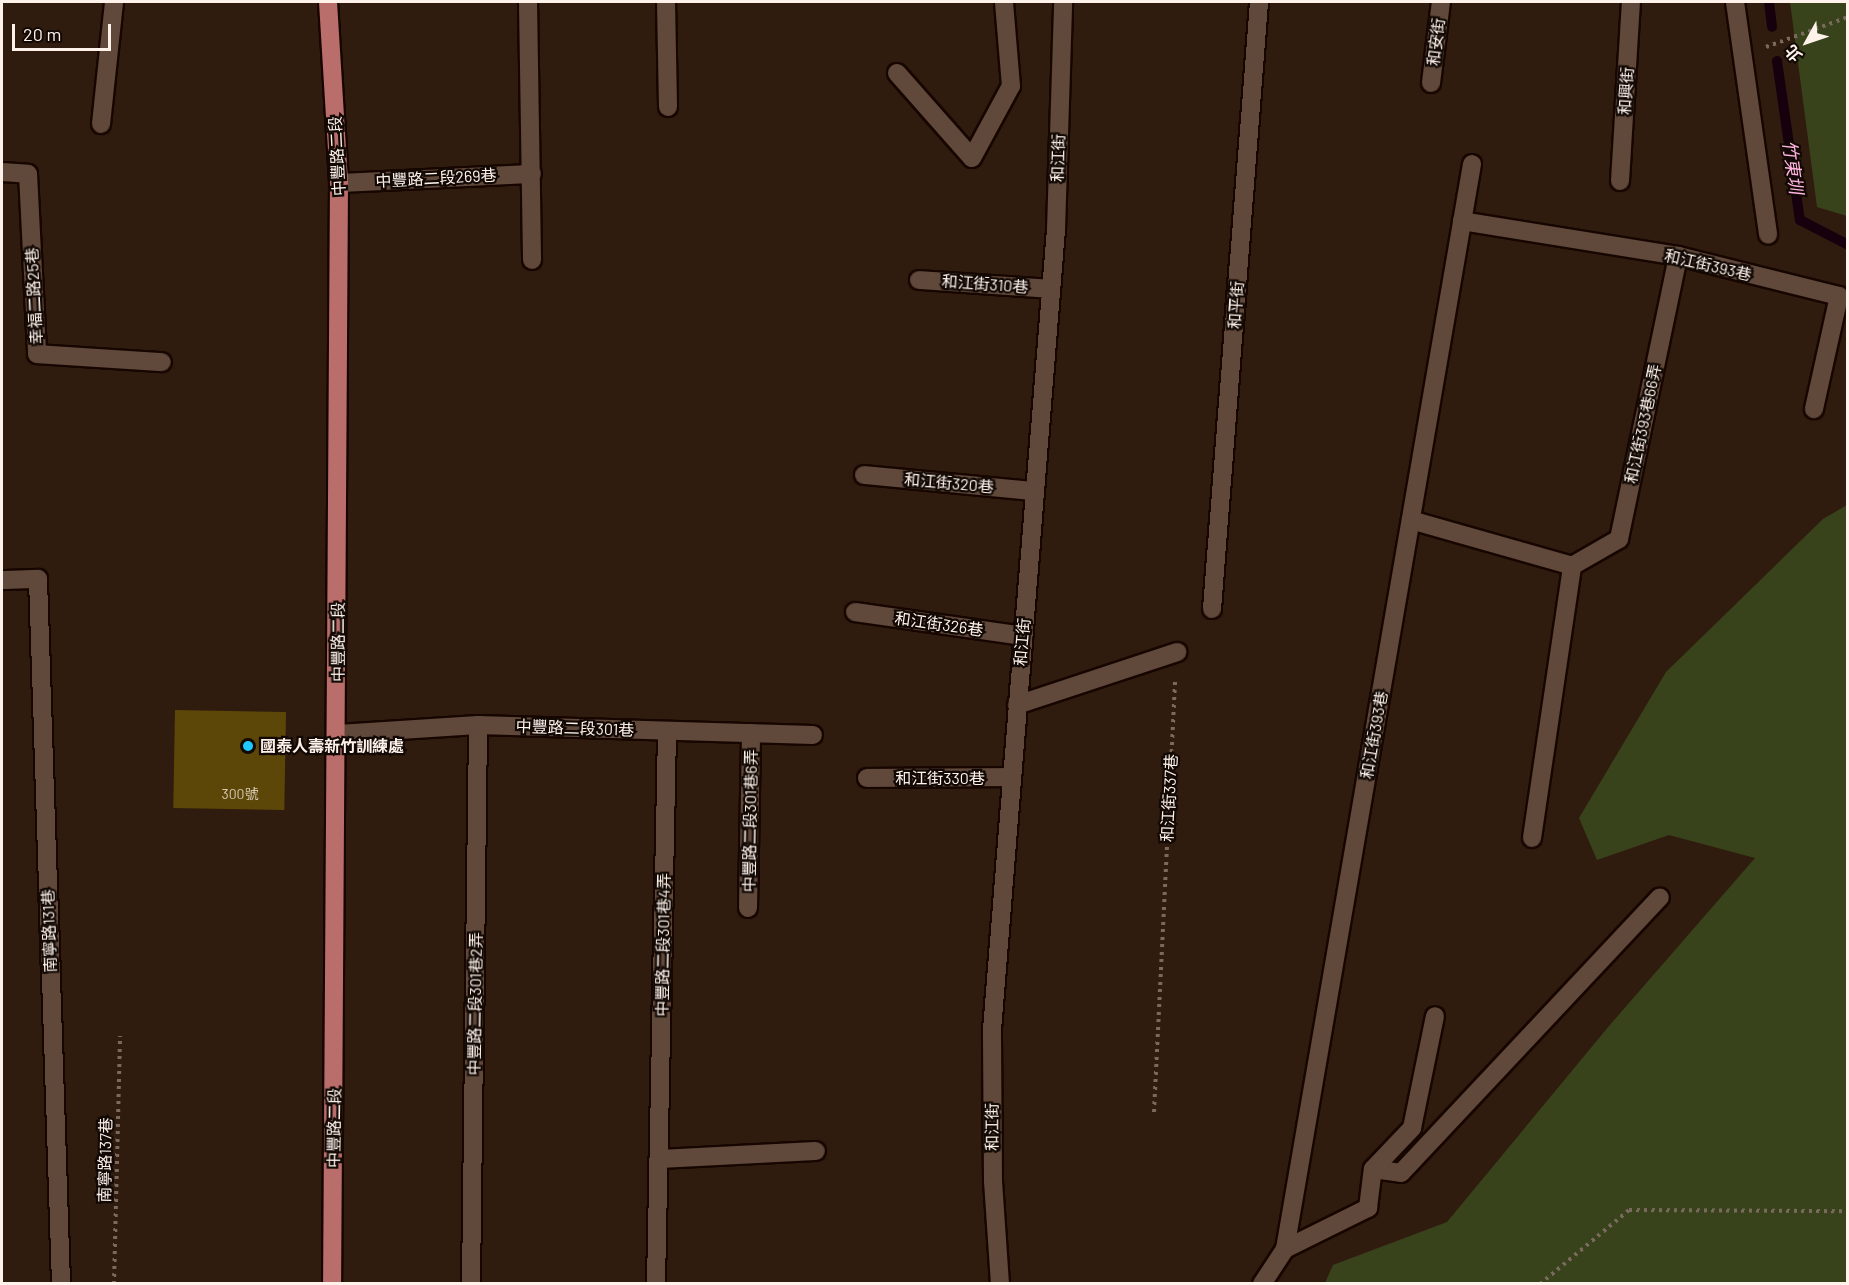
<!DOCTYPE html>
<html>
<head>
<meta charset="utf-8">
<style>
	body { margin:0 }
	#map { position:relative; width:1849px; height:1285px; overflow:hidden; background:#301c0e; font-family:Barlow,"Noto Sans TC",sans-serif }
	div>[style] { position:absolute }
	.green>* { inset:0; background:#38431b }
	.stream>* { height:10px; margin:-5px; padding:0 5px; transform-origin:5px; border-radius:5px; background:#16000d }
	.building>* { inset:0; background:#5c4708; transform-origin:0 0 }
	.path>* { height:4px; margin-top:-2px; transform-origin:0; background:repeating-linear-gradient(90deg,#7a695d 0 3px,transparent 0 7.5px) }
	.roads { filter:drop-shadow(2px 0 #170600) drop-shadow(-2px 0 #170600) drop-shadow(0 2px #170600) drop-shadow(0 -2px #170600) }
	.service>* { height:18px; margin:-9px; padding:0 9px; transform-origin:9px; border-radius:9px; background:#60483a }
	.minor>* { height:18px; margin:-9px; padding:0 9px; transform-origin:9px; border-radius:9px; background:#60483a }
	.primary>* { height:18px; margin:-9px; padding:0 9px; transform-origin:9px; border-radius:9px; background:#ba6e6b }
	.dots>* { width:16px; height:16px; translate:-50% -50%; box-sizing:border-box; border:3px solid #120904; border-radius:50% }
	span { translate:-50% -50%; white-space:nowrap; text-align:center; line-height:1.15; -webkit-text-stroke:4.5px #120904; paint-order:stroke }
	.number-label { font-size:14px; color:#d6c7b2 }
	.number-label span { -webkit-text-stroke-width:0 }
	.street-label { font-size:16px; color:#fef2eb }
	.poi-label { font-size:16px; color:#fef2eb; font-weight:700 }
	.left { translate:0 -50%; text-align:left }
	.water-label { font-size:18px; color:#ffb3df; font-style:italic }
	.frame { position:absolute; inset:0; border:3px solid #fef2eb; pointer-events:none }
	.north { position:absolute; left:1777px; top:12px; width:60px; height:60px; -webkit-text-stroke:4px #120904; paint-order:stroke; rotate:230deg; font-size:16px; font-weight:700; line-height:24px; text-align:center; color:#fef2eb }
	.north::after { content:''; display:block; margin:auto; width:21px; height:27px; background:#fef2eb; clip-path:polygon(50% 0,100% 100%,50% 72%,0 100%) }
	.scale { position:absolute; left:12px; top:24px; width:99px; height:27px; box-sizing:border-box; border:3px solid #fef2eb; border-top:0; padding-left:8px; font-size:18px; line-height:21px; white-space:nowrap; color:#fef2eb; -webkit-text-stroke:4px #120904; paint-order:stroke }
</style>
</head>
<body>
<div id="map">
	<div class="green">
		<div style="clip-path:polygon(1790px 2px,1847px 2px,1847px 216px,1817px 207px)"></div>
		<div style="clip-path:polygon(1847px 505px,1847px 1283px,1325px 1283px,1333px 1265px,1447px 1222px,1609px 1026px,1755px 858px,1669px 835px,1597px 860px,1579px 818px,1666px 672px,1823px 519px)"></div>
	</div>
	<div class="stream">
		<div style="left:1769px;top:2px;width:25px;rotate:83deg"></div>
		<div style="left:1777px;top:61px;width:161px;rotate:81.8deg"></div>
		<div style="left:1800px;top:220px;width:54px;rotate:27.5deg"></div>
	</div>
	<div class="building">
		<div style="left:175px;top:710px;width:111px;height:98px;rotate:1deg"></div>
	</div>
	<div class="path">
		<div style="left:1766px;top:47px;width:87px;rotate:-20.1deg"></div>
		<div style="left:1154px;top:1112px;width:433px;rotate:-87.2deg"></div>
		<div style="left:114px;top:1284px;width:248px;rotate:-88.6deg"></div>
		<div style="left:1540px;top:1284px;width:116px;rotate:-39.7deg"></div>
		<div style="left:1629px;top:1210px;width:219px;rotate:0.3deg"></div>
	</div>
	<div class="roads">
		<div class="service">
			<div style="left:528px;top:2px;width:258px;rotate:89.1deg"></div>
			<div style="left:666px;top:2px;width:105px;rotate:88.9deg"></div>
			<div style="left:897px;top:73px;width:113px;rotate:48.6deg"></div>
			<div style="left:972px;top:158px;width:82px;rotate:-61.6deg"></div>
			<div style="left:1011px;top:86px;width:84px;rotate:-94.8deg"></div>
			<div style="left:101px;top:124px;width:123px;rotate:-83.9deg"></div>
			<div style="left:2px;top:172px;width:26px;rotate:4deg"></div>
			<div style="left:28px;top:174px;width:180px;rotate:87.1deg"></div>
			<div style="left:37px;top:354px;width:125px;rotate:3.7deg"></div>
			<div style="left:339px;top:183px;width:193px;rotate:-2.7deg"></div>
			<div style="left:1462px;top:221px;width:219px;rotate:9.2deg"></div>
			<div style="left:1678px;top:256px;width:166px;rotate:14deg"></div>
			<div style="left:1839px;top:296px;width:116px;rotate:102.5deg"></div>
			<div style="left:919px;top:280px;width:132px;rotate:3.9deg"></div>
			<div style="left:864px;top:475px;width:171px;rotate:5.4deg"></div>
			<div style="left:1411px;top:520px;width:167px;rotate:15.9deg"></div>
			<div style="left:2px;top:580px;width:36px;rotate:-2deg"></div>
			<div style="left:38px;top:579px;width:705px;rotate:88.13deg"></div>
			<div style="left:855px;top:612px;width:170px;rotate:8.1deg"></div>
			<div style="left:1017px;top:705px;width:169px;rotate:-18.3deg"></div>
			<div style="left:338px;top:734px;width:140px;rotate:-3.7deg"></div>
			<div style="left:478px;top:725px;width:335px;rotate:1.7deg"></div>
			<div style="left:867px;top:778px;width:145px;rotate:-0.4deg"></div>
			<div style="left:1532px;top:838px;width:275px;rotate:-81.6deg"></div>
			<div style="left:1572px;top:566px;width:54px;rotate:-29.9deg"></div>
			<div style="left:1619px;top:539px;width:289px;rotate:-78.2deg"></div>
			<div style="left:748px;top:908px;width:175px;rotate:-89deg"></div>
			<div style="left:659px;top:1159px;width:157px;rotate:-2.9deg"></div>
			<div style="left:1373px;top:1169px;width:28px;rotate:8deg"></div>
			<div style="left:1401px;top:1173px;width:378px;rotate:-46.8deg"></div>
			<div style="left:1285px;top:1249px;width:93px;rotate:-26.3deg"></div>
			<div style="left:1368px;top:1208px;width:39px;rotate:-83deg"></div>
			<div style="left:1373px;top:1169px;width:57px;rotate:-46.4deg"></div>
			<div style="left:1412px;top:1128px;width:114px;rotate:-78.4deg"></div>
			<div style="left:471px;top:1284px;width:559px;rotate:-89.28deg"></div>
			<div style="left:656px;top:1284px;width:553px;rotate:-88.86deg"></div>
			<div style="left:1262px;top:1284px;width:42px;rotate:-56.7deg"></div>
			<div style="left:1285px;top:1249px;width:1101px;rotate:-80.22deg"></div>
		</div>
		<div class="minor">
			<div style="left:1735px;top:2px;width:235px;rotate:81.9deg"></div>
			<div style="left:1431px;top:83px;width:82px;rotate:-83deg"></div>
			<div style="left:1620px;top:181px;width:179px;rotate:-86.5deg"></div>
			<div style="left:1212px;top:609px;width:609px;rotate:-85.57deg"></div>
			<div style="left:1000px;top:1284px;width:103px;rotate:-93.9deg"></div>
			<div style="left:993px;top:1181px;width:151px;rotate:-90.4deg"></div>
			<div style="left:992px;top:1030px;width:803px;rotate:-85.43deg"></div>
			<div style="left:1056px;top:230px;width:228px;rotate:-88.2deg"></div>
		</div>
		<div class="primary">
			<div style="left:328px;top:2px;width:181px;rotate:86.5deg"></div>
			<div style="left:339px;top:183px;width:1101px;rotate:90.36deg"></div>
		</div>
	</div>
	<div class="dots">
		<div style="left:248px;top:746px;background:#1fc9fd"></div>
	</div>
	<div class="number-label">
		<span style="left:240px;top:794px">300號</span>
	</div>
	<div class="street-label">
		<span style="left:1436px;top:42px;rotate:-83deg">和安街</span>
		<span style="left:1626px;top:91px;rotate:-86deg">和興街</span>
		<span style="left:337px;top:156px;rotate:-93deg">中豐路二段</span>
		<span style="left:1058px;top:158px;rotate:-88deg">和江街</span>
		<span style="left:436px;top:178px;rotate:-3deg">中豐路二段269巷</span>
		<span style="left:1708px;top:265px;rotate:13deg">和江街393巷</span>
		<span style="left:985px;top:284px;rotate:4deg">和江街310巷</span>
		<span style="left:34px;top:296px;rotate:-93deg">幸福二路25巷</span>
		<span style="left:1236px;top:305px;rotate:-86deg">和平街</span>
		<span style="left:1643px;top:424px;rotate:-78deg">和江街393巷66弄</span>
		<span style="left:949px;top:483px;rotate:5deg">和江街320巷</span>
		<span style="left:939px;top:624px;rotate:8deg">和江街326巷</span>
		<span style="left:338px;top:642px;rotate:-90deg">中豐路二段</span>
		<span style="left:1022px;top:642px;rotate:-85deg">和江街</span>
		<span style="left:575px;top:728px;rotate:2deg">中豐路二段301巷</span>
		<span style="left:1374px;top:735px;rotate:-80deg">和江街393巷</span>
		<span style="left:940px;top:778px">和江街330巷</span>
		<span style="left:1169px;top:798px;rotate:-87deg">和江街337巷</span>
		<span style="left:750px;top:821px;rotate:-89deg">中豐路二段301巷6弄</span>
		<span style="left:49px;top:931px;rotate:-92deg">南寧路131巷</span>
		<span style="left:663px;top:945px;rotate:-89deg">中豐路二段301巷4弄</span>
		<span style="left:475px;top:1004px;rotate:-89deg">中豐路二段301巷2弄</span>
		<span style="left:992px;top:1127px;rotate:-90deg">和江街</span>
		<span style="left:334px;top:1128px;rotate:-89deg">中豐路二段</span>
		<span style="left:105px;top:1160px;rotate:-89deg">南寧路137巷</span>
	</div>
	<div class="poi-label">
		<span class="left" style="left:260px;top:746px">國泰人壽新竹訓練處</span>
	</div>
	<div class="water-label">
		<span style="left:1793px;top:167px;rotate:82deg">竹東圳</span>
	</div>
	<div class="frame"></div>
	<div class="north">北</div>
	<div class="scale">20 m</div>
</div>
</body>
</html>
